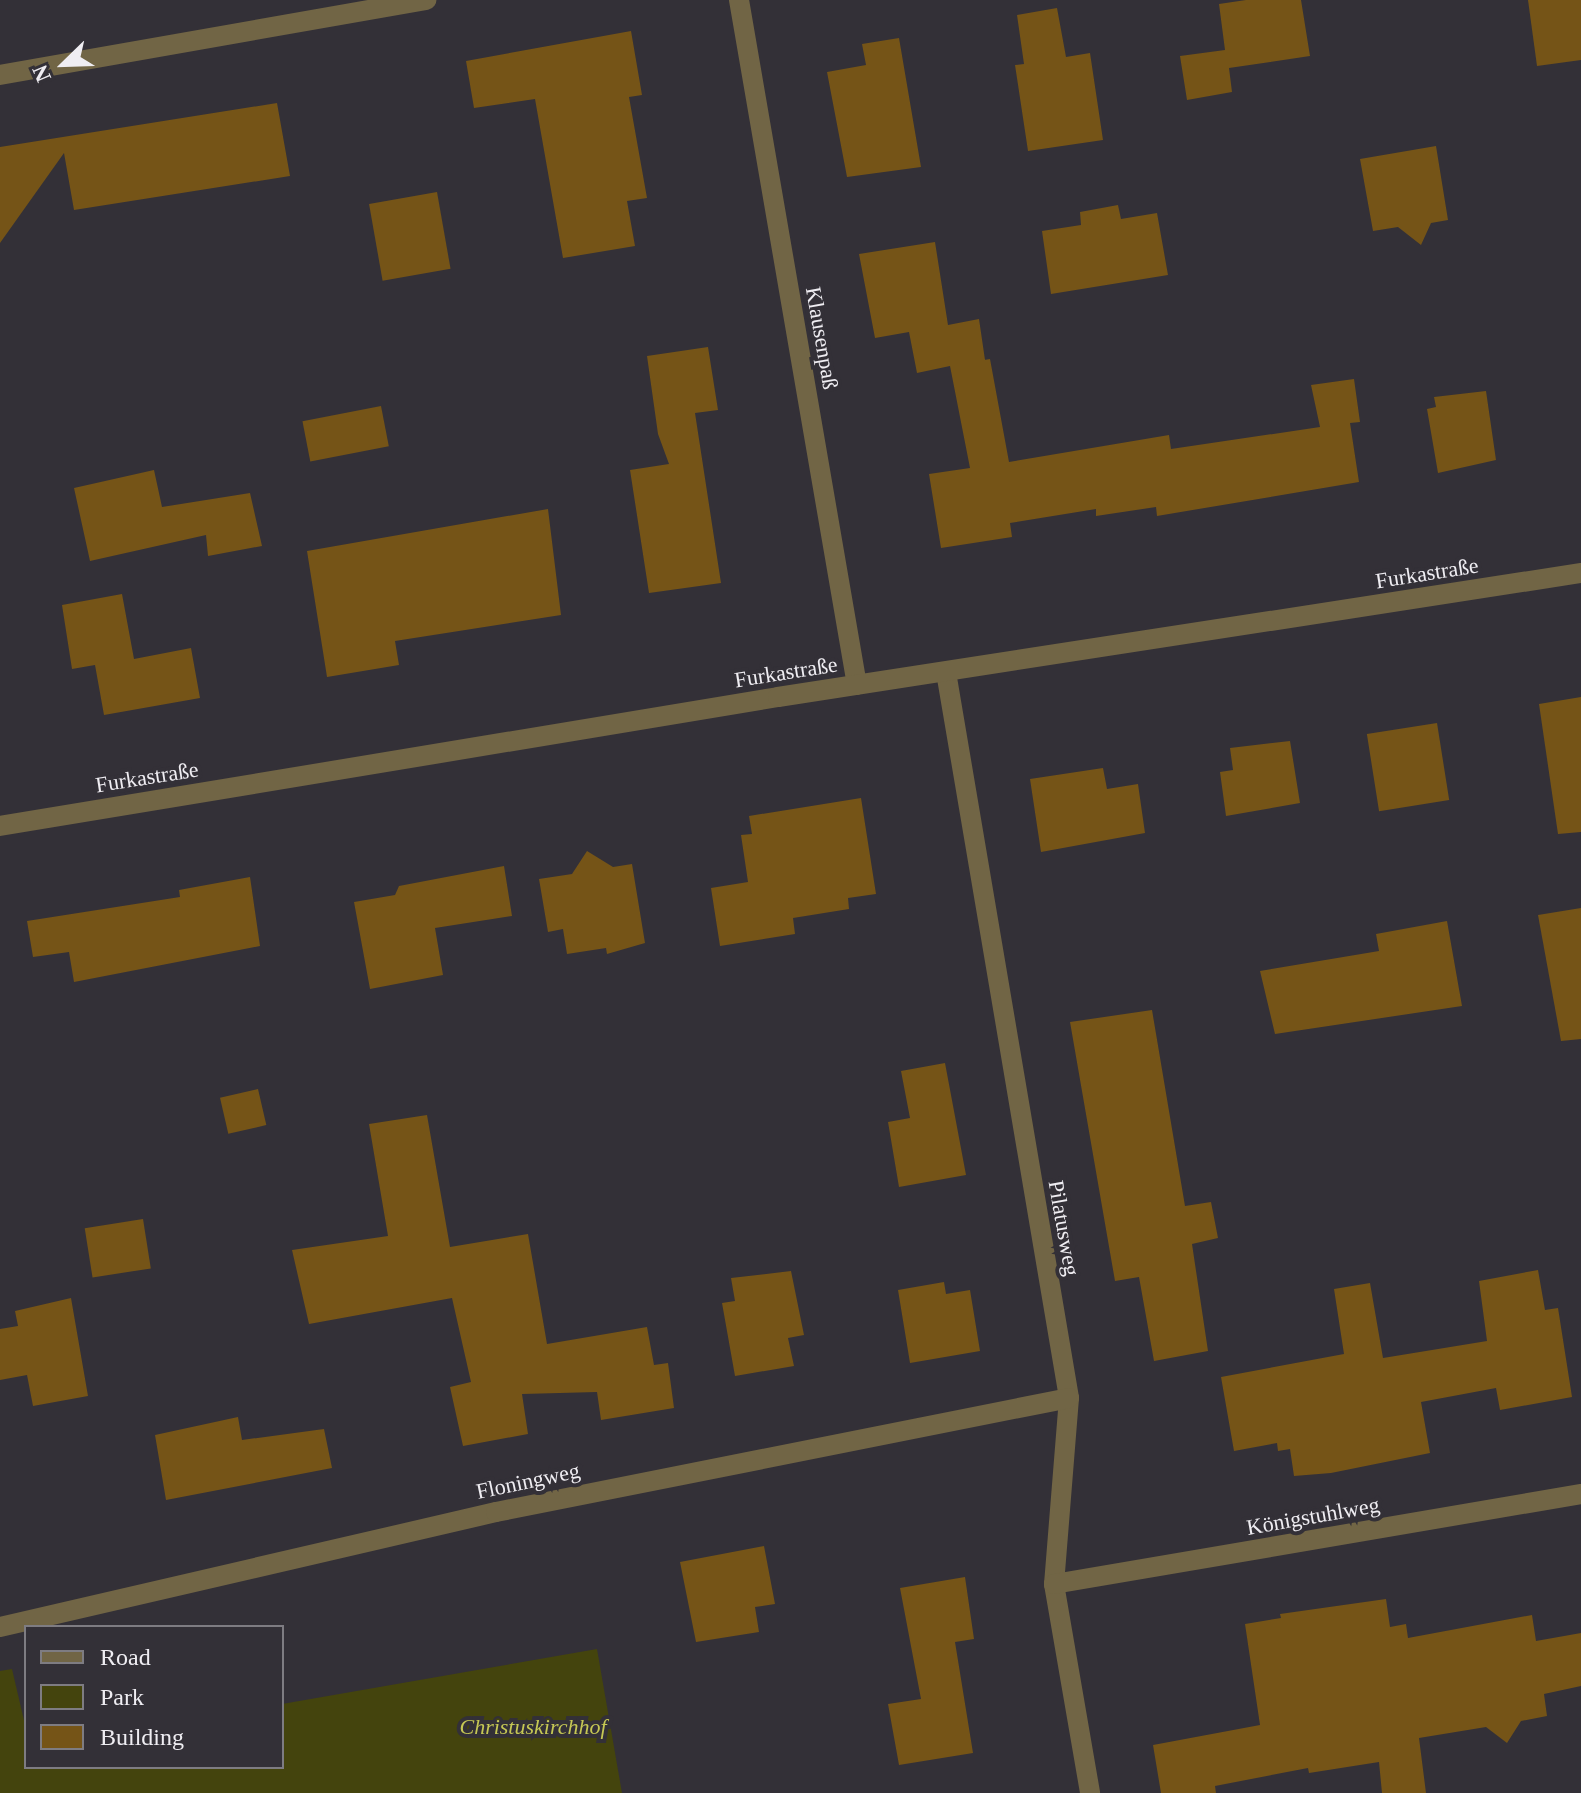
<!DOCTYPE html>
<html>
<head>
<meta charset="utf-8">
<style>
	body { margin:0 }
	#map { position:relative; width:1581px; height:1793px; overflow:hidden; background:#333037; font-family:Georgia,serif }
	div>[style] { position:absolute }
	.green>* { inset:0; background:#44440d }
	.building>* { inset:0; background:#755417; transform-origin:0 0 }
	.minor>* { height:20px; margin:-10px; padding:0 10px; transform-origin:10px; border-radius:10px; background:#716545 }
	span { translate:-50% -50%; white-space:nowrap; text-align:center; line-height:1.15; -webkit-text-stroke:8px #333037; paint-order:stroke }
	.street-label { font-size:22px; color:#efedf2 }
	.park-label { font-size:22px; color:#c6c854; font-style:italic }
	.legend { position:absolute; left:24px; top:1625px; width:260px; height:144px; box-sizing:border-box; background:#333037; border:2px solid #7e7c82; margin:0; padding:10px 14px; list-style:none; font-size:24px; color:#efedf2 }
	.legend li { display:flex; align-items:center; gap:16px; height:40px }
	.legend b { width:40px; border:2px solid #7e7c82 }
	.north { position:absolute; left:24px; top:24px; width:80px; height:80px; -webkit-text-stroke:6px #333037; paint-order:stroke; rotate:247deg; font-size:22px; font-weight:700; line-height:32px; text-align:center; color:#efedf2 }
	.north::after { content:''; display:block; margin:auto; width:28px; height:36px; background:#efedf2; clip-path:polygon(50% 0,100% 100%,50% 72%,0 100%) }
</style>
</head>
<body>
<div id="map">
	<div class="green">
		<div style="clip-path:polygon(597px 1649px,622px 1793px,0 1793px,0 1671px,12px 1669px,26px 1729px,26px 1767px,282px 1767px,282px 1704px)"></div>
	</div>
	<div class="building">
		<div style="clip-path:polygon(1246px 0,1301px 0,1310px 56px,1229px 68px,1232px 92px,1187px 100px,1180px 56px,1225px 50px,1219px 4px)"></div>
		<div style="clip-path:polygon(1528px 0,1581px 0,1581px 60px,1537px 66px)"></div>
		<div style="clip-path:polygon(1057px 8px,1066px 57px,1090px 53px,1103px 140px,1028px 151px,1015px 65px,1024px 64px,1017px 15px)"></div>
		<div style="clip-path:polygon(631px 31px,642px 95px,629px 97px,647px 198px,627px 201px,635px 246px,563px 258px,535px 99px,474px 108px,466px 61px)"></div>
		<div style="clip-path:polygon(899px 38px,921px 167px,847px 177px,827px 72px,866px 65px,862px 44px)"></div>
		<div style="clip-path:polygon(277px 103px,290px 176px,74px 210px,64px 153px,0 243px,0 147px)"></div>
		<div style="clip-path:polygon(1436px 146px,1448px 220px,1431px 223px,1421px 245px,1398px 227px,1373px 231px,1360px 159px)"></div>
		<div style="left:437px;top:192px;width:78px;height:69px;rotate:80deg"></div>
		<div style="clip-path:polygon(1118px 205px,1121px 219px,1157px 213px,1168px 275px,1051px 294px,1042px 231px,1081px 225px,1080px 212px)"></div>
		<div style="clip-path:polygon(935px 242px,948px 325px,979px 319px,985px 360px,978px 361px,990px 359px,1009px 462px,1169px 435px,1171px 449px,1320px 427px,1311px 385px,1354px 379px,1360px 422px,1350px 423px,1359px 482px,1157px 516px,1156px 507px,1096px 516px,1096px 509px,1010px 523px,1012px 537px,941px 548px,929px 474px,970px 468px,950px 366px,917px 373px,909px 332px,875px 338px,859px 254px)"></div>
		<div style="clip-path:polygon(708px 347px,718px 410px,695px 413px,721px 583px,649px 593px,630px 470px,669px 464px,658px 434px,647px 356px)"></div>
		<div style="clip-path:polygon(1486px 391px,1496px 460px,1438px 473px,1427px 409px,1436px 407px,1434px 397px)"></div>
		<div style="left:381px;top:406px;width:41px;height:80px;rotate:79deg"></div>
		<div style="clip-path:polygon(154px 470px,162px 507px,250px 493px,262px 546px,208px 556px,206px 535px,90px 561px,74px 488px)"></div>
		<div style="clip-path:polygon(548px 509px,561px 615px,395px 641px,399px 665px,327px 677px,307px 551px)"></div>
		<div style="clip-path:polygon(122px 594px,134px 659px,191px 648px,200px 698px,104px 715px,95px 665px,72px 669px,62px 605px)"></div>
		<div style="clip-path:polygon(1581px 697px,1581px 832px,1558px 834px,1539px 704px)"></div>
		<div style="left:1437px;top:723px;width:78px;height:71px;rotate:81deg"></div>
		<div style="clip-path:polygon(1290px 741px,1300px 803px,1226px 816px,1220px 772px,1233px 770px,1230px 748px)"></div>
		<div style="clip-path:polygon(1103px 768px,1107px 789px,1138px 784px,1145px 833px,1041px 852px,1030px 779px)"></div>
		<div style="clip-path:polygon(861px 798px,876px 894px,848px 898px,849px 909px,793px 918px,795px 934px,720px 946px,711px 888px,748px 882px,741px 835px,752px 834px,749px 816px)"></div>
		<div style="clip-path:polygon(587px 851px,613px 867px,632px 864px,645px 943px,607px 954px,606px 948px,567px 954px,563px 929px,548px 932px,539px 879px,572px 874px)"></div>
		<div style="clip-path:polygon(504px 866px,512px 916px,435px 928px,443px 975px,370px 989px,354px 902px,395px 895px,399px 886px)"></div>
		<div style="clip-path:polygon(250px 877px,260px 946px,74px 982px,69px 952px,33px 957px,27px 921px,180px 897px,179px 890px)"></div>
		<div style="clip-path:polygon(1581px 908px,1581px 1039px,1561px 1041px,1538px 915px)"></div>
		<div style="clip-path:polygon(1447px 921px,1462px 1006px,1275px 1034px,1260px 971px,1379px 951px,1376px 934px)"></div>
		<div style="clip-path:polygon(1152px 1010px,1185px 1206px,1211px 1202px,1218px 1238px,1192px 1244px,1208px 1351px,1154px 1361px,1139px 1277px,1115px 1281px,1070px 1022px)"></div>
		<div style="clip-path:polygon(945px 1063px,966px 1175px,899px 1187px,888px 1122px,910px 1118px,901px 1071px)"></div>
		<div style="left:258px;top:1089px;width:37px;height:39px;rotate:77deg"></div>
		<div style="clip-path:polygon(427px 1115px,450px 1247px,528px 1234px,547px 1344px,647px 1327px,654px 1365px,668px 1363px,674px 1408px,601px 1420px,597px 1392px,522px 1394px,528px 1434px,463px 1446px,450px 1387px,471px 1382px,452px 1298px,309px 1324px,292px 1250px,388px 1236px,369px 1124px)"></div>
		<div style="left:143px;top:1219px;width:50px;height:59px;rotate:81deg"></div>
		<div style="clip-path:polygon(1538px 1270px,1545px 1310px,1558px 1308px,1572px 1397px,1500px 1410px,1496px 1388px,1421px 1402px,1430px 1453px,1331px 1473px,1294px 1476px,1290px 1449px,1278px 1451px,1277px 1443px,1234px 1451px,1221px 1377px,1344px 1354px,1334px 1289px,1370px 1283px,1383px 1358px,1487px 1341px,1479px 1281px)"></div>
		<div style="clip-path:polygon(791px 1271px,804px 1335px,788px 1338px,794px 1366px,735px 1376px,722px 1303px,735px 1301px,731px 1278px)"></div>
		<div style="clip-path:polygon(944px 1282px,946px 1294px,970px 1290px,980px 1351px,910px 1363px,898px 1290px)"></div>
		<div style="clip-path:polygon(71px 1298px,88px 1396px,33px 1406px,27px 1375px,0 1380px,0 1329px,18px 1326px,15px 1311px)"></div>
		<div style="clip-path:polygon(238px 1417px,242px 1440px,324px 1429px,332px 1468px,166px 1500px,155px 1435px)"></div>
		<div style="clip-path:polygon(764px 1546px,775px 1604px,755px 1607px,759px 1632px,696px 1642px,680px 1562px)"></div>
		<div style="clip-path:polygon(965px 1577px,974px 1639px,955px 1642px,973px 1753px,899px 1765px,888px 1704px,921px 1699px,900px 1588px)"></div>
		<div style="clip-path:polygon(1386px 1599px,1390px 1627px,1406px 1624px,1408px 1638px,1532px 1615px,1536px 1641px,1581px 1633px,1581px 1686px,1544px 1694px,1547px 1716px,1521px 1721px,1507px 1743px,1486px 1727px,1419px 1738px,1426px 1793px,1382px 1793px,1379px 1762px,1309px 1773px,1308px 1768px,1215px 1786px,1216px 1793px,1161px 1793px,1153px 1745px,1260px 1725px,1245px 1624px,1281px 1618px,1280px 1614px)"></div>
	</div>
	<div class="minor">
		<div style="left:739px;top:0;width:695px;rotate:80.23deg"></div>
		<div style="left:0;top:75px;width:433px;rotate:-10deg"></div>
		<div style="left:946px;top:672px;width:736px;rotate:80.38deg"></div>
		<div style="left:1069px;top:1398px;width:187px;rotate:94.6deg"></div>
		<div style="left:1054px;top:1584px;width:212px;rotate:80.2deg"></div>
		<div style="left:0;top:826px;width:789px;rotate:-9.41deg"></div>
		<div style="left:778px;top:697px;width:813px;rotate:-8.78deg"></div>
		<div style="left:1054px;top:1584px;width:535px;rotate:-9.69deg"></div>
		<div style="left:0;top:1627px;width:509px;rotate:-13.05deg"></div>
		<div style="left:496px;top:1512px;width:584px;rotate:-11.25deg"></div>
	</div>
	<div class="street-label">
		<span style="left:822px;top:338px;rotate:80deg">Klausenpaß</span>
		<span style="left:1427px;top:573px;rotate:-9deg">Furkastraße</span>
		<span style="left:786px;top:672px;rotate:-9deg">Furkastraße</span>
		<span style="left:147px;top:777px;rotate:-9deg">Furkastraße</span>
		<span style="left:1064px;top:1228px;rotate:80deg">Pilatusweg</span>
		<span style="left:528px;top:1481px;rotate:-12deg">Floningweg</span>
		<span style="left:1313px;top:1516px;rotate:-10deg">Königstuhlweg</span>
	</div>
	<div class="park-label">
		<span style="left:533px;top:1727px">Christuskirchhof</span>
	</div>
	<ul class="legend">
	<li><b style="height:10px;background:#716545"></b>Road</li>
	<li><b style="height:22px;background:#44440d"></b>Park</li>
	<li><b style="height:22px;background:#755417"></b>Building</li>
	</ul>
	<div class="north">N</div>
</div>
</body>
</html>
